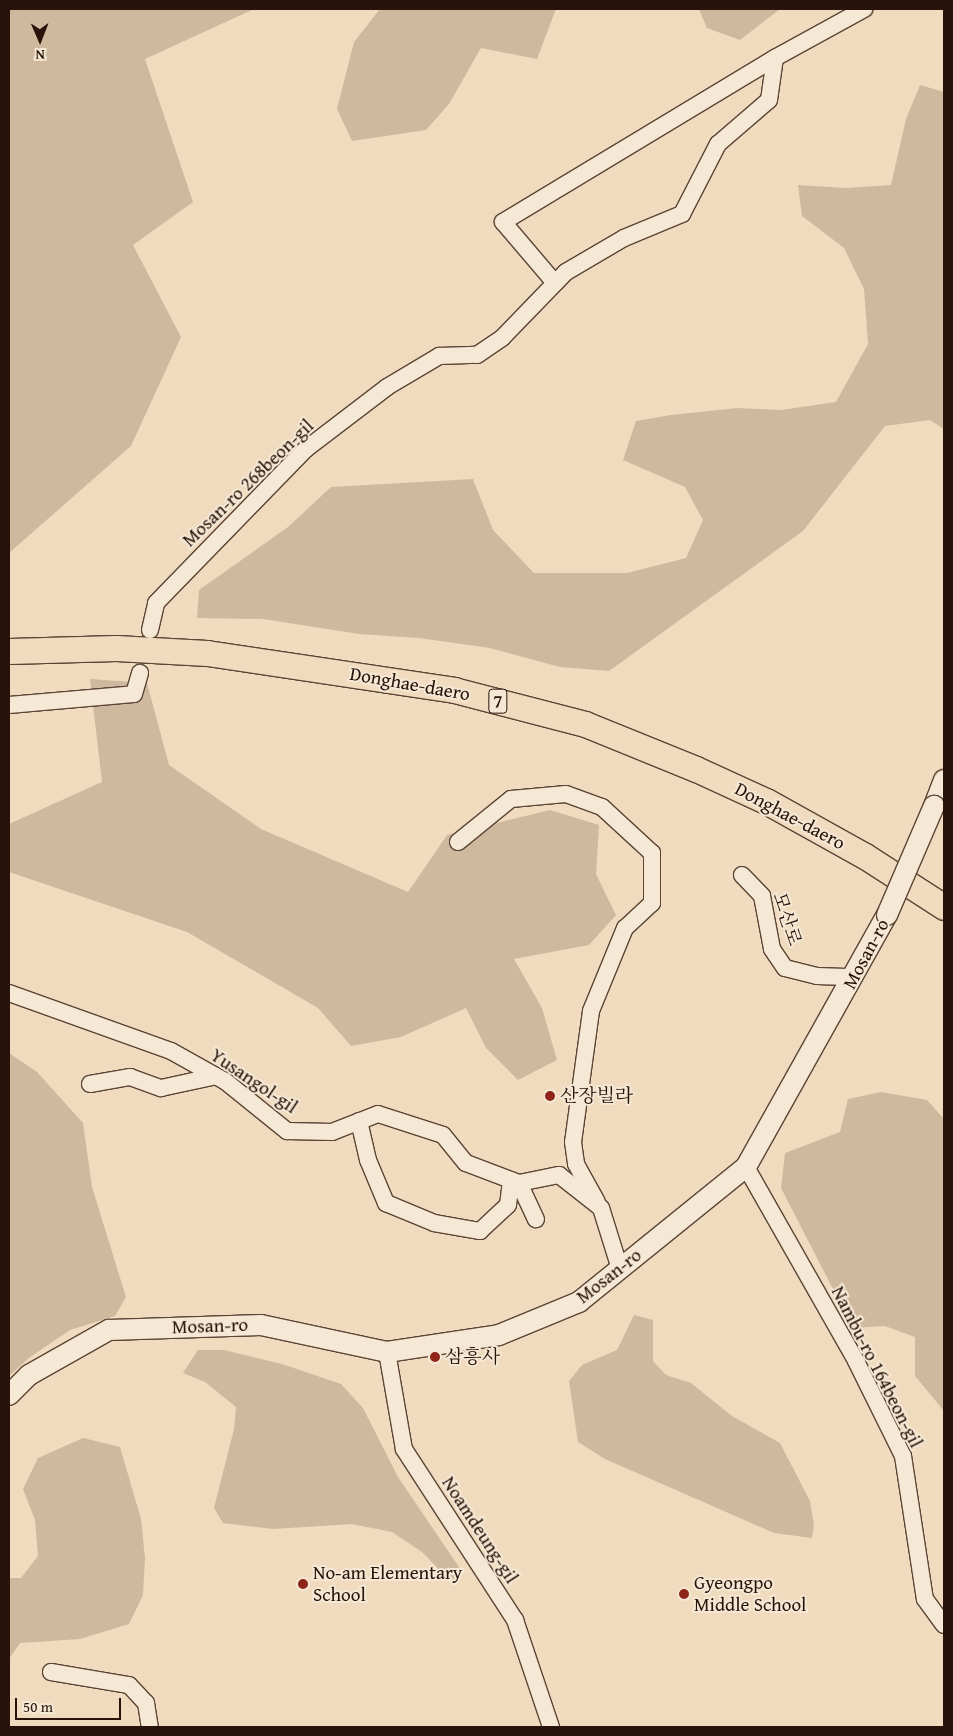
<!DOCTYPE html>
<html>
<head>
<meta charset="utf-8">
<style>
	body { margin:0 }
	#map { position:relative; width:953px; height:1736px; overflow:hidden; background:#f0dbbe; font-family:"Gentium Book Plus","Noto Serif KR",serif }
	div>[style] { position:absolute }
	.green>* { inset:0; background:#ceb99f }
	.roads { filter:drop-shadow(1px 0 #5b4436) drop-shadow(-1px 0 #5b4436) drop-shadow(0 1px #5b4436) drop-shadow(0 -1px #5b4436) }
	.minor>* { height:16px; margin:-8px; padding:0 8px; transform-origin:8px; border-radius:8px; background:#f5e8d5 }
	.tertiary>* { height:20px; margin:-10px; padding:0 10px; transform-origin:10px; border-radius:10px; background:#f5e8d5 }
	.primary>* { height:25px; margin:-12.5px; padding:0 12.5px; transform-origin:12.5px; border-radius:12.5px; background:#f0dbbe }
	.bridges { filter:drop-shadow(1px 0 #5b4436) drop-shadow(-1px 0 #5b4436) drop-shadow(0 1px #5b4436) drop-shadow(0 -1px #5b4436) }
	.tertiary-bridge>* { height:20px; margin:-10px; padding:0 10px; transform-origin:10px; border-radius:10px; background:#f5e8d5 }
	.dots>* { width:14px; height:14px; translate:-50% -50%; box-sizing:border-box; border:2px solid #f5e8d5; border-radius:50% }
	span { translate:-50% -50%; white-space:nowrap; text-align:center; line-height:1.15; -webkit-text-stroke:4px #f5e8d5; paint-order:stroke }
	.shield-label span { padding:1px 4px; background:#f5e8d5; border:1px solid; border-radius:4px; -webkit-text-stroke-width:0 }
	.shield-label { font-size:18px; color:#291209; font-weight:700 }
	.street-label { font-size:19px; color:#291209 }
	.poi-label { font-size:19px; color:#291209 }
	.left { translate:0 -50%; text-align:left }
	.frame { position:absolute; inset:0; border:10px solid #291209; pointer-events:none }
	.north { position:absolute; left:15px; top:15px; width:50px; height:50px; -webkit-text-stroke:4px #f5e8d5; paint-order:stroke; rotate:179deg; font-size:14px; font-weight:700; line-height:20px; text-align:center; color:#291209 }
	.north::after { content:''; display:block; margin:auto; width:18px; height:22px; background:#291209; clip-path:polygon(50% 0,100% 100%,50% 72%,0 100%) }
	.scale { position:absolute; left:15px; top:1698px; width:106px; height:22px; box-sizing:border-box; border:2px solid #291209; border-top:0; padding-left:6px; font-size:15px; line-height:18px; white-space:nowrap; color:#291209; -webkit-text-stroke:4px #f5e8d5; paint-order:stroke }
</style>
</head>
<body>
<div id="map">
	<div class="green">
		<div style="clip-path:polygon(9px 9px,254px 9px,145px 59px,193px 202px,133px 245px,181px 337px,131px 446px,9px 553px)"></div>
		<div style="clip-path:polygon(380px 9px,556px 9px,537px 59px,481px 48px,449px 104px,426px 130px,352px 141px,337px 109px,354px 42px)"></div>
		<div style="clip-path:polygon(699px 9px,780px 9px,740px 40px,707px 28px)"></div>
		<div style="clip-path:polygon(920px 85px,944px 92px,944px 429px,930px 420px,885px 426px,803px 531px,609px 671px,560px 667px,490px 648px,419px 638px,359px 634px,263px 619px,197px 618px,199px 590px,288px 527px,331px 487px,473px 479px,493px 530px,534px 573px,627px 573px,686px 558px,703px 520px,685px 487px,623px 460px,636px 421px,671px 415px,737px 408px,781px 410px,836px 402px,868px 344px,864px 289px,844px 248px,802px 216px,798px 185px,846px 188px,891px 185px,906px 119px)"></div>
		<div style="clip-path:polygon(90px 679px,147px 683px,169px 765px,261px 829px,408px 892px,447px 835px,550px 810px,599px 825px,596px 874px,616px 915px,589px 945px,514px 959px,542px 1008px,557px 1060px,518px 1080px,486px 1048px,466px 1008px,401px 1037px,351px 1046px,318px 1008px,187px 932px,9px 872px,9px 824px,102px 782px)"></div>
		<div style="clip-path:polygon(9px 1053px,37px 1072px,83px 1123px,92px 1187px,126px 1297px,115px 1316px,70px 1330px,29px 1358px,9px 1376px)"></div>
		<div style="clip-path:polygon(881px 1092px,927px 1100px,944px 1119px,944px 1411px,915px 1376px,915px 1337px,885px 1326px,853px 1328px,781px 1188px,785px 1153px,840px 1132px,848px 1099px)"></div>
		<div style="clip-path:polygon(634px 1315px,653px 1320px,653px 1361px,666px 1375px,691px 1383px,732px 1416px,780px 1443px,810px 1501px,814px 1525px,812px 1538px,774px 1533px,605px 1459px,578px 1442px,569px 1381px,582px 1365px,617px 1350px)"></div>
		<div style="clip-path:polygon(198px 1350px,224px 1350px,282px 1364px,341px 1384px,363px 1408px,398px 1477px,459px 1567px,454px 1585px,422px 1552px,392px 1532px,352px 1524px,273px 1529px,223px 1523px,214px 1508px,234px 1429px,236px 1407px,205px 1382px,183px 1373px)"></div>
		<div style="clip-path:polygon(83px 1438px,120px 1447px,141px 1519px,145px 1558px,143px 1595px,129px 1624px,80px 1639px,20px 1643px,9px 1659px,9px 1578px,21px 1578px,38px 1556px,35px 1520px,23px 1489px,38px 1458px)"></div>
	</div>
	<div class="roads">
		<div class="minor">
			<div style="left:555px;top:283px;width:80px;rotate:-130.4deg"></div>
			<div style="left:503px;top:222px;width:318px;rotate:-31.1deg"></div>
			<div style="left:150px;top:630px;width:28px;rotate:-77deg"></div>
			<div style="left:156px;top:603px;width:215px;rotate:-45.8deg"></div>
			<div style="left:306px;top:449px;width:102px;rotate:-37.4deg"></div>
			<div style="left:387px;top:387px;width:61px;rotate:-30.8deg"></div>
			<div style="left:439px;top:356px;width:38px;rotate:-2deg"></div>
			<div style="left:477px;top:355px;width:30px;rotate:-34deg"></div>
			<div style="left:502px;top:338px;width:92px;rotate:-45.9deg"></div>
			<div style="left:566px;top:272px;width:67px;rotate:-30.4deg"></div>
			<div style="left:624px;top:238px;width:63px;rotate:-22.5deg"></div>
			<div style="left:682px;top:214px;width:79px;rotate:-62.8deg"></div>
			<div style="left:718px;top:144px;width:67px;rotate:-40.8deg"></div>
			<div style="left:769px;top:100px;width:42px;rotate:-81.9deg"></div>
			<div style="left:775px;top:58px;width:102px;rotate:-28.8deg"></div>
			<div style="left:9px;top:705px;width:125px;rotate:-5deg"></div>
			<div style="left:134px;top:694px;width:22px;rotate:-74deg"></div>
			<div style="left:458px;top:842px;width:68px;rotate:-39.1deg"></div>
			<div style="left:511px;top:799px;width:55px;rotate:-5.2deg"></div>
			<div style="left:566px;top:794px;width:38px;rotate:20deg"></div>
			<div style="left:602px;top:807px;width:68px;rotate:42.6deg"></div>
			<div style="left:652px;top:853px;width:50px;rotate:90deg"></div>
			<div style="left:652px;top:903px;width:37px;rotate:137deg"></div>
			<div style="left:625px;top:928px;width:90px;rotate:112.3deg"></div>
			<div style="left:591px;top:1011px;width:132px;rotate:97.8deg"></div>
			<div style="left:573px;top:1142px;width:22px;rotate:82deg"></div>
			<div style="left:576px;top:1164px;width:43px;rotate:61.1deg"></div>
			<div style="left:742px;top:875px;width:29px;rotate:46deg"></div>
			<div style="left:762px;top:896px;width:54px;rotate:79.3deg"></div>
			<div style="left:772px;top:949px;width:23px;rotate:56deg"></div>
			<div style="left:785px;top:968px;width:33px;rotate:14deg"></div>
			<div style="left:817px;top:976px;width:37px;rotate:2deg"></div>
			<div style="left:9px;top:993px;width:172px;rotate:19.7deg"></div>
			<div style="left:171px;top:1051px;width:62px;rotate:29.1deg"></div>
			<div style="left:225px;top:1081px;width:80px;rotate:38.9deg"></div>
			<div style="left:287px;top:1131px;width:45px;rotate:1.3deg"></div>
			<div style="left:332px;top:1132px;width:49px;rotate:-21.4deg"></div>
			<div style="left:378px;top:1114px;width:68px;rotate:17.9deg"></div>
			<div style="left:443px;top:1135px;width:36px;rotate:51deg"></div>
			<div style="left:466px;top:1163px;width:57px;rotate:20.7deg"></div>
			<div style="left:519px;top:1183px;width:41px;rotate:-11.3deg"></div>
			<div style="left:559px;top:1175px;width:53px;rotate:38.2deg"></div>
			<div style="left:601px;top:1208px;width:64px;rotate:72.7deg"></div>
			<div style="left:90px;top:1084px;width:41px;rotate:-9.9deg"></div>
			<div style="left:130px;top:1077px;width:33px;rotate:20deg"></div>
			<div style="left:161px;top:1088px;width:56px;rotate:-12.3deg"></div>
			<div style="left:359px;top:1121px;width:40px;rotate:77deg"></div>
			<div style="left:368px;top:1160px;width:47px;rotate:67.3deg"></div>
			<div style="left:386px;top:1203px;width:52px;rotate:22.6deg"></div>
			<div style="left:434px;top:1223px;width:47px;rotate:9.9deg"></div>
			<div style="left:480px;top:1231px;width:38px;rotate:-43deg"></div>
			<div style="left:508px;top:1205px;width:25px;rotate:-83deg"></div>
			<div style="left:746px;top:1167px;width:223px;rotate:60.4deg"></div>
			<div style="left:856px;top:1361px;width:106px;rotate:63.7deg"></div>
			<div style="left:903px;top:1456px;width:145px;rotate:81.3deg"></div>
			<div style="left:925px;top:1599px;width:32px;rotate:54deg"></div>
			<div style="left:519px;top:1183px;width:40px;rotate:65deg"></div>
			<div style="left:387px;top:1352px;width:98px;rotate:80.1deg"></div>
			<div style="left:404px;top:1449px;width:204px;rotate:57deg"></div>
			<div style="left:515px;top:1620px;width:113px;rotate:71.4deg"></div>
			<div style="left:51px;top:1672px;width:79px;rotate:9.5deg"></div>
			<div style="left:129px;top:1685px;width:25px;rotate:47deg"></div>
			<div style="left:146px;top:1703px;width:24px;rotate:81deg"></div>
		</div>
		<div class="tertiary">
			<div style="left:934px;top:806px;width:28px;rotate:-69deg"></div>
			<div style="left:9px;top:1395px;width:28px;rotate:-45deg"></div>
			<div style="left:29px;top:1375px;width:92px;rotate:-29.4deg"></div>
			<div style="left:109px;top:1330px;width:152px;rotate:-1.9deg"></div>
			<div style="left:261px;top:1325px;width:129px;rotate:12.1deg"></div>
			<div style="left:387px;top:1352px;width:113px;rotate:-8.6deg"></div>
			<div style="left:499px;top:1335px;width:87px;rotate:-22.4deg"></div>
			<div style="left:579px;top:1302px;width:215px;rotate:-39deg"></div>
			<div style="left:746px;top:1167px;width:289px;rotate:-60.8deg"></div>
		</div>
		<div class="primary">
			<div style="left:9px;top:651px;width:107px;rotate:-1.6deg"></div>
			<div style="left:116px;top:648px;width:91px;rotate:3.1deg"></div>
			<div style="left:207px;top:653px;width:250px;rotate:8.5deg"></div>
			<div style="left:454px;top:690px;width:135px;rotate:14.5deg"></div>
			<div style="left:585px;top:724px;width:120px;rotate:22.1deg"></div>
			<div style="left:696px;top:769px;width:77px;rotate:24.6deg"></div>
			<div style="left:766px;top:801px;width:113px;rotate:29.1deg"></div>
			<div style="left:865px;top:856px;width:94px;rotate:32.8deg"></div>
		</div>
	</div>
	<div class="bridges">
		<div class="tertiary-bridge">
			<div style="left:887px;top:915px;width:119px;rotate:-66.7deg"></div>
		</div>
	</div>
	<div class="dots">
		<div style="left:550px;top:1096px;background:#8f2418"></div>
		<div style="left:435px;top:1357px;background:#8f2418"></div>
		<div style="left:303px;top:1584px;background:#8f2418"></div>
		<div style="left:684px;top:1594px;background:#8f2418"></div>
	</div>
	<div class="shield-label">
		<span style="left:498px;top:701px">7</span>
	</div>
	<div class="street-label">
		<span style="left:248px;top:483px;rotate:-44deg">Mosan-ro 268beon-gil</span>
		<span style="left:410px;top:684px;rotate:10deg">Donghae-daero</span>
		<span style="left:790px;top:816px;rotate:28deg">Donghae-daero</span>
		<span style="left:787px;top:919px;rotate:72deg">모산로</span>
		<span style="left:866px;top:954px;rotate:-62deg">Mosan-ro</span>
		<span style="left:254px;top:1081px;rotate:34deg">Yusangol-gil</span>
		<span style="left:609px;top:1276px;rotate:-38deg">Mosan-ro</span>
		<span style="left:210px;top:1326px;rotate:-2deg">Mosan-ro</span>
		<span style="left:877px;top:1367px;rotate:63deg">Nambu-ro 164beon-gil</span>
		<span style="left:480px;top:1530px;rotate:57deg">Noamdeung-gil</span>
	</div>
	<div class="poi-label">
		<span class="left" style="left:560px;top:1096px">산장빌라</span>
		<span class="left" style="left:445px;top:1357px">삼흥사</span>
		<span class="left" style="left:313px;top:1584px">No-am Elementary<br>School</span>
		<span class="left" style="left:694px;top:1594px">Gyeongpo<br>Middle School</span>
	</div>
	<div class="frame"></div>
	<div class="north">N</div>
	<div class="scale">50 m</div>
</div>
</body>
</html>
